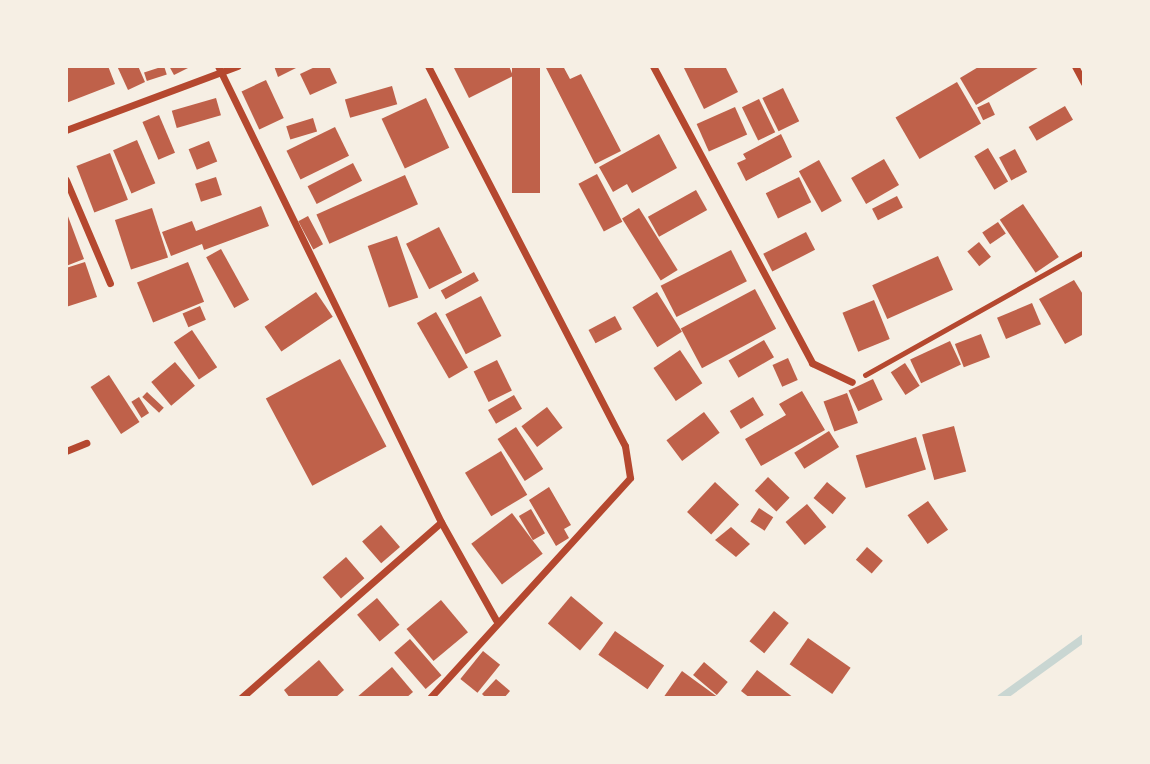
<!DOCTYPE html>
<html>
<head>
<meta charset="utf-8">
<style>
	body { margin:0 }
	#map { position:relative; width:1150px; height:764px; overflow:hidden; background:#f6efe4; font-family:"PT Serif",serif }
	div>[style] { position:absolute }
	.stream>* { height:8px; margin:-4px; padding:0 4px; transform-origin:4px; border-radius:4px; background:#c9d6d2 }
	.building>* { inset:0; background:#bf614a; transform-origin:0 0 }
	.path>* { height:4.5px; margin:-2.25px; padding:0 2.25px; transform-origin:2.25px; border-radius:2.25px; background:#b5482f }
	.minor>* { height:7px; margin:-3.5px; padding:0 3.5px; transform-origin:3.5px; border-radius:3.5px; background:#b5482f }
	span { translate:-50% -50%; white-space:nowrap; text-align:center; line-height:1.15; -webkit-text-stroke:6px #f6efe4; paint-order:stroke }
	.frame { position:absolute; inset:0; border:68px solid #f6efe4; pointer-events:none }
</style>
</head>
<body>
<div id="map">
	<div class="stream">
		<div style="left:1001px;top:698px;width:102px;rotate:-35.9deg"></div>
	</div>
	<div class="building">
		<div style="clip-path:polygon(66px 66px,108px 66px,115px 84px,66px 103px)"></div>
		<div style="clip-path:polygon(117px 66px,138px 66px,145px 82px,128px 90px)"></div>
		<div style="left:164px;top:66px;width:9px;height:21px;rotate:72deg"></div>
		<div style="clip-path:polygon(169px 66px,192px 66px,174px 75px)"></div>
		<div style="clip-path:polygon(274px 66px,300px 66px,278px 77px)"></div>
		<div style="clip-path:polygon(317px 66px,329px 66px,337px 83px,310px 95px,300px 74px)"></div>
		<div style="clip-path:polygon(453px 66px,509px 66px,513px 76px,469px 98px)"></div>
		<div style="left:512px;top:66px;width:28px;height:127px"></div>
		<div style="clip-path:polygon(545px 66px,563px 66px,570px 79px,581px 74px,621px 151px,595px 164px)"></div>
		<div style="clip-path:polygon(683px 66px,725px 66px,738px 92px,704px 109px)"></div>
		<div style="clip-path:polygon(980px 66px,1041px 66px,976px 105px,960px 78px)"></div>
		<div style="left:266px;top:80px;width:42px;height:27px;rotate:65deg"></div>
		<div style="left:957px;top:82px;width:48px;height:71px;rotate:60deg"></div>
		<div style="left:392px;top:86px;width:19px;height:49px;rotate:74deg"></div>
		<div style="left:783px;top:88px;width:37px;height:23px;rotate:64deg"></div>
		<div style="left:216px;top:98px;width:18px;height:46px;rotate:74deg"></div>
		<div style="left:426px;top:98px;width:55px;height:49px;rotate:65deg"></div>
		<div style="left:759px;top:99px;width:37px;height:19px;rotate:64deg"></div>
		<div style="left:989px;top:102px;width:14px;height:13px;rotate:65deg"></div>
		<div style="left:1065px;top:106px;width:16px;height:42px;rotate:60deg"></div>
		<div style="left:735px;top:107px;width:30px;height:42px;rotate:66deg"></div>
		<div style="left:159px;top:115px;width:41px;height:18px;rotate:67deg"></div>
		<div style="left:313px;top:118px;width:14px;height:28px;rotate:73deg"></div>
		<div style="left:335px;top:127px;width:32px;height:54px;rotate:64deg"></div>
		<div style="clip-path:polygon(659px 134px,677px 168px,632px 193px,627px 184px,613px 192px,599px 167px)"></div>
		<div style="clip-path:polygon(781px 134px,792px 157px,746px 181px,737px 163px,746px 159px,743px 154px)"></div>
		<div style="left:137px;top:140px;width:47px;height:26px;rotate:67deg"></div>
		<div style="left:209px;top:141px;width:22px;height:22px;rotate:68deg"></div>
		<div style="left:988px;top:148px;width:39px;height:16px;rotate:59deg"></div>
		<div style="left:1015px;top:149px;width:26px;height:18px;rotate:62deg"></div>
		<div style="left:110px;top:153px;width:50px;height:36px;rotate:69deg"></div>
		<div style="left:884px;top:159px;width:30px;height:38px;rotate:60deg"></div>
		<div style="left:819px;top:160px;width:47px;height:23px;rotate:61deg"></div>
		<div style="left:353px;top:163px;width:20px;height:51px;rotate:63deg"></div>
		<div style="left:597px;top:174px;width:54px;height:21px;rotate:62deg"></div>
		<div style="left:405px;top:175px;width:32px;height:97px;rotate:66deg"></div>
		<div style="left:216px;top:177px;width:19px;height:22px;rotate:72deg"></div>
		<div style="left:799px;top:177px;width:28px;height:37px;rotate:64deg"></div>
		<div style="left:696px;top:190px;width:23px;height:55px;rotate:61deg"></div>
		<div style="left:897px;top:196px;width:13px;height:28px;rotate:63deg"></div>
		<div style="left:1023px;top:204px;width:64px;height:28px;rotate:56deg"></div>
		<div style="clip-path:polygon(261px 206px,269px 226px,204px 250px,202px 244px,171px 256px,162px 232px,192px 221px,196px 231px)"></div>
		<div style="left:152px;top:208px;width:52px;height:39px;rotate:72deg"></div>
		<div style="left:639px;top:208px;width:73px;height:20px;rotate:58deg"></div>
		<div style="clip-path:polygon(66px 211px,84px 259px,66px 266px)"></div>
		<div style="left:308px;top:216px;width:32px;height:11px;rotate:62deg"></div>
		<div style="left:998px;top:222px;width:14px;height:19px;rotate:56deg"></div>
		<div style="left:439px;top:227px;width:51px;height:37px;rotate:63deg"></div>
		<div style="left:806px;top:232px;width:20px;height:48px;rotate:63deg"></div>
		<div style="left:397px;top:236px;width:65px;height:31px;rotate:71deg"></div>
		<div style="left:979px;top:242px;width:19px;height:15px;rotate:51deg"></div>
		<div style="left:221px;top:249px;width:58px;height:17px;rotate:61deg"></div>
		<div style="left:731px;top:250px;width:35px;height:79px;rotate:63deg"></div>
		<div style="left:938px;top:256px;width:37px;height:72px;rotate:66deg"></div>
		<div style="clip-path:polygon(85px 262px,97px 297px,66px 307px,66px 268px)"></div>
		<div style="left:188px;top:262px;width:43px;height:55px;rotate:68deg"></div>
		<div style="left:474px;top:272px;width:10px;height:38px;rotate:61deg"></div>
		<div style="clip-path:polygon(1074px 280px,1084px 296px,1084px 334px,1065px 344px,1039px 299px)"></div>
		<div style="left:755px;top:289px;width:45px;height:84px;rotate:62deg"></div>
		<div style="left:316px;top:292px;width:30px;height:62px;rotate:56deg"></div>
		<div style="left:657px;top:292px;width:47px;height:29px;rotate:58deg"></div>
		<div style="left:481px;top:296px;width:45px;height:40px;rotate:63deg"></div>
		<div style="left:874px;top:300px;width:42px;height:34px;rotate:68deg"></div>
		<div style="left:1032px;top:303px;width:23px;height:38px;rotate:67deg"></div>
		<div style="left:200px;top:306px;width:15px;height:19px;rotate:67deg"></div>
		<div style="left:436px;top:312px;width:64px;height:22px;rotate:60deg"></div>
		<div style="left:615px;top:316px;width:15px;height:30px;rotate:62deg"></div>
		<div style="left:192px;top:330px;width:45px;height:22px;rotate:56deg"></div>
		<div style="left:981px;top:334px;width:25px;height:28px;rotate:69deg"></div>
		<div style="left:764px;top:340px;width:20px;height:41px;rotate:60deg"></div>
		<div style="left:950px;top:341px;width:26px;height:44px;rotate:65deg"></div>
		<div style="left:680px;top:350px;width:40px;height:32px;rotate:56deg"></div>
		<div style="left:788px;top:358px;width:24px;height:17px;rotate:66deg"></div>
		<div style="left:340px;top:359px;width:99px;height:84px;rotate:62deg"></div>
		<div style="left:497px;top:360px;width:34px;height:26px;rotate:64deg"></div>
		<div style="left:175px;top:362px;width:31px;height:31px;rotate:50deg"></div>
		<div style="left:905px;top:363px;width:27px;height:17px;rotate:57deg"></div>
		<div style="left:109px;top:375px;width:56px;height:22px;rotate:57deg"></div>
		<div style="left:873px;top:379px;width:23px;height:27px;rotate:65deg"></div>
		<div style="clip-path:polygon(802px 391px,825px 430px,761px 466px,745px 439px,786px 415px,779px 404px)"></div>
		<div style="left:147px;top:392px;width:23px;height:7px;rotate:43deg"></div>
		<div style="left:847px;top:393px;width:32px;height:25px;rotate:70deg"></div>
		<div style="left:514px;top:395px;width:16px;height:30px;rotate:60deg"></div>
		<div style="left:139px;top:397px;width:19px;height:9px;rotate:58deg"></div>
		<div style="left:753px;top:397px;width:21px;height:27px;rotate:59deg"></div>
		<div style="left:547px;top:407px;width:26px;height:32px;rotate:53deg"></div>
		<div style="left:704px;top:412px;width:26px;height:47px;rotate:53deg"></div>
		<div style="left:954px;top:426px;width:47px;height:33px;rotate:75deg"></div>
		<div style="left:516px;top:427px;width:50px;height:22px;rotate:57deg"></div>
		<div style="left:829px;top:431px;width:19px;height:41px;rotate:58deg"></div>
		<div style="left:916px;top:437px;width:34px;height:63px;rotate:73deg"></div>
		<div style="left:501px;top:451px;width:51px;height:42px;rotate:59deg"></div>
		<div style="left:768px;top:477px;width:30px;height:19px;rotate:44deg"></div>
		<div style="left:715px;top:482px;width:33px;height:41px;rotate:43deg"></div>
		<div style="left:827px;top:482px;width:25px;height:21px;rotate:40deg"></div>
		<div style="clip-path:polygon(549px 487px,571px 525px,564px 529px,569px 538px,556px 546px,529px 500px)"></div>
		<div style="left:928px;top:501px;width:35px;height:25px;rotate:55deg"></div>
		<div style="left:807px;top:504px;width:30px;height:28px;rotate:50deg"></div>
		<div style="left:759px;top:508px;width:17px;height:16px;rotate:33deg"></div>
		<div style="left:531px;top:509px;width:28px;height:14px;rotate:60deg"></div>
		<div style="left:512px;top:513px;width:51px;height:51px;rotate:53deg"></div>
		<div style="left:381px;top:525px;width:29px;height:25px;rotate:49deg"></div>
		<div style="clip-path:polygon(731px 527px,750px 544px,736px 557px,715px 540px)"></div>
		<div style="left:867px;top:547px;width:21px;height:17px;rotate:41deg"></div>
		<div style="left:346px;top:557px;width:28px;height:31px;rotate:49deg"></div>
		<div style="left:571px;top:596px;width:42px;height:36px;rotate:40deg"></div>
		<div style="left:377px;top:598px;width:35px;height:26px;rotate:50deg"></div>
		<div style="left:441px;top:600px;width:42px;height:45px;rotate:50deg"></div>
		<div style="left:774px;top:611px;width:19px;height:39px;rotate:39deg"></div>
		<div style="left:615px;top:631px;width:60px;height:29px;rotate:35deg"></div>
		<div style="left:808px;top:638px;width:52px;height:32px;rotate:35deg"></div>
		<div style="left:410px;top:639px;width:48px;height:21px;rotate:49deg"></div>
		<div style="left:483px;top:651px;width:22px;height:36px;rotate:39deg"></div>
		<div style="clip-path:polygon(319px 660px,344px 690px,335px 698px,290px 698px,284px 690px)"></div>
		<div style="left:704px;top:662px;width:31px;height:17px;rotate:40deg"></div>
		<div style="clip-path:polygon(392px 667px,413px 692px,406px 698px,356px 698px)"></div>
		<div style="clip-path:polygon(757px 670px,794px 698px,750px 698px,741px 691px)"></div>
		<div style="clip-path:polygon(682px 671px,719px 698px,663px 698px)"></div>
		<div style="clip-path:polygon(496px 679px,510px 691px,504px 698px,486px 698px,482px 694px)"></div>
	</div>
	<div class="path">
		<div style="left:865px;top:375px;width:251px;rotate:-29.3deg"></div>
	</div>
	<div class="minor">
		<div style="left:218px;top:66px;width:508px;rotate:63.94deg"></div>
		<div style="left:441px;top:522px;width:112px;rotate:60.7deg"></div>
		<div style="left:428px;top:66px;width:428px;rotate:62.6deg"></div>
		<div style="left:625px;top:446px;width:32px;rotate:81deg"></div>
		<div style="left:630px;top:478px;width:297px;rotate:132.3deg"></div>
		<div style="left:653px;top:66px;width:337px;rotate:61.8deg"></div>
		<div style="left:812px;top:363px;width:44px;rotate:25.4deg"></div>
		<div style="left:1075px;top:66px;width:19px;rotate:62deg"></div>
		<div style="left:66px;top:130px;width:183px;rotate:-20.5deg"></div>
		<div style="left:66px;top:180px;width:112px;rotate:66.9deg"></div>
		<div style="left:66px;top:451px;width:22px;rotate:-22deg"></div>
		<div style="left:241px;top:698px;width:266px;rotate:-41.3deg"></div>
	</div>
	<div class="frame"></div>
</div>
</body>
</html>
